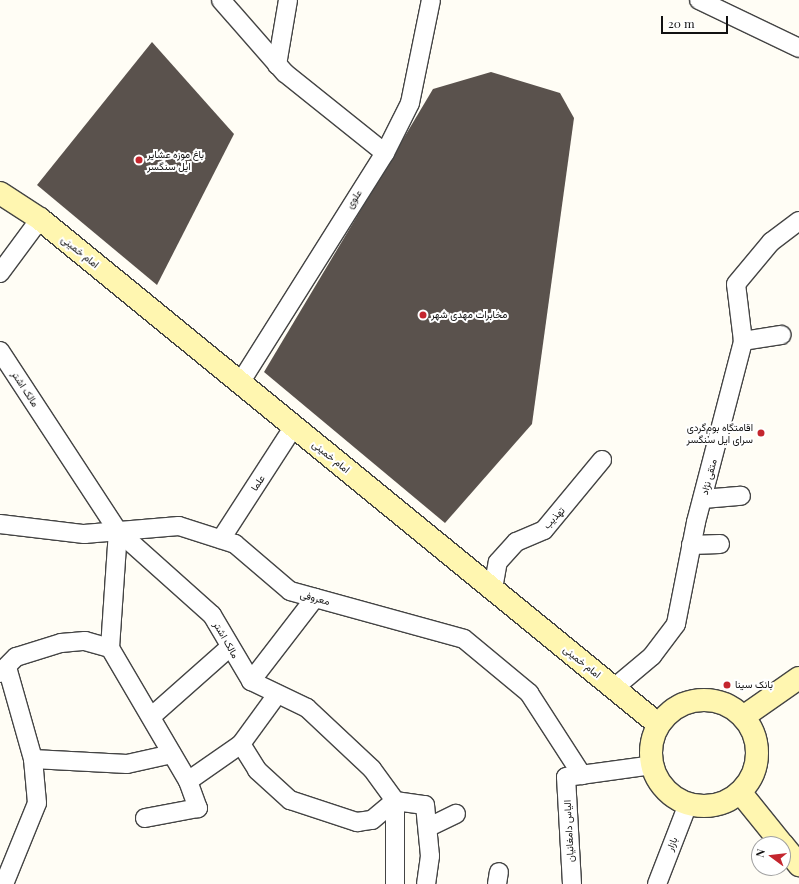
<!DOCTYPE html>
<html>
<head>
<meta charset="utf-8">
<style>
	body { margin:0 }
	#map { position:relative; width:799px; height:884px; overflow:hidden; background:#fffdf5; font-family:"Playfair Display",Vazirmatn,serif }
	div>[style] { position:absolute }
	.building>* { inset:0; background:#5a524d }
	.roads { filter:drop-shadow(1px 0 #444) drop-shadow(-1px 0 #444) drop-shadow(0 1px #444) drop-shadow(0 -1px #444) }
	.street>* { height:18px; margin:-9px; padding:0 9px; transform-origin:9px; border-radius:9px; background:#fff }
	.secondary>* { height:22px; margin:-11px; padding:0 11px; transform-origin:11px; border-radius:11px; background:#fff6b0 }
	.secondary>.ring { margin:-11px; padding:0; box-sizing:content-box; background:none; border:22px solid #fff6b0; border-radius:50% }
	.dots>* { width:11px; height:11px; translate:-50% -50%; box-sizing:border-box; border:2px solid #fff; border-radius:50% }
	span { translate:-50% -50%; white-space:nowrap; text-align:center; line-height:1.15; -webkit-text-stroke:4px #fff; paint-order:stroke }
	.poi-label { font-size:10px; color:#111 }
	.left { translate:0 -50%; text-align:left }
	.right { translate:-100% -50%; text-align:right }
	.street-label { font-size:10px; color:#111 }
	.north { position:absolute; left:751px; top:836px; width:40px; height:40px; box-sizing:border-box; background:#fff; border:1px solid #a0a0a0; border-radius:50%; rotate:285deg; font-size:11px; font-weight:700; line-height:16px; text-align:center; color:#111 }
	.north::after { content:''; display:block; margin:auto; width:14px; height:18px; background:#c4262e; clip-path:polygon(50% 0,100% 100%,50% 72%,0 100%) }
	.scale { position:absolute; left:661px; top:16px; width:67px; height:18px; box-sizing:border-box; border:2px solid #111; border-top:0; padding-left:5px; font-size:12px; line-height:14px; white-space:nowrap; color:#111; -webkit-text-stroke:3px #fff; paint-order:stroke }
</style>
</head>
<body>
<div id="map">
	<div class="building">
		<div style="clip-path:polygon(152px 42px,234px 134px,157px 285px,37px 185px)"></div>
		<div style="clip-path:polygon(491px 72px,560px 93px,574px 118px,532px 424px,445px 523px,264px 372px,433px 89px)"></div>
	</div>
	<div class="roads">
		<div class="street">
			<div style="left:221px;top:0;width:97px;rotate:48.8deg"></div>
			<div style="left:285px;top:73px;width:128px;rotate:38.7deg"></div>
			<div style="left:699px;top:0;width:111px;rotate:25.6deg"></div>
			<div style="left:277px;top:65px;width:66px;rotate:-80.4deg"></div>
			<div style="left:0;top:273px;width:67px;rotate:-53.5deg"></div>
			<div style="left:743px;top:341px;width:39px;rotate:-9deg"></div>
			<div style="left:0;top:351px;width:215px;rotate:56.8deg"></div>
			<div style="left:118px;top:531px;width:126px;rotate:41.8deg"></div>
			<div style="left:212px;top:615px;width:77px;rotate:59.4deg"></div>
			<div style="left:251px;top:681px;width:62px;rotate:25.7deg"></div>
			<div style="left:307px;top:708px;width:89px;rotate:43.2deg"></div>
			<div style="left:372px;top:769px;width:39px;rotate:54deg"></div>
			<div style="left:395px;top:801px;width:83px;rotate:90deg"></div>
			<div style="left:240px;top:383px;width:272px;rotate:-57.8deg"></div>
			<div style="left:385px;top:153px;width:56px;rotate:-63.4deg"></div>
			<div style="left:410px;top:103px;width:105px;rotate:-78.5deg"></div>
			<div style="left:703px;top:499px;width:38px;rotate:-5deg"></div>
			<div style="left:0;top:524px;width:85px;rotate:6.8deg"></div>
			<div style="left:84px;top:534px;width:95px;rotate:-4.8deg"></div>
			<div style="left:179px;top:526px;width:59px;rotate:17.8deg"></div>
			<div style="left:235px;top:544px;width:72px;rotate:40.5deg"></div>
			<div style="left:290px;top:591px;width:180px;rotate:15.4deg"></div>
			<div style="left:464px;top:639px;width:85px;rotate:39.7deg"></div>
			<div style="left:529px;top:693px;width:98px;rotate:57.1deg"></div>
			<div style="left:221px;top:539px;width:135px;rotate:-57.1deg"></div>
			<div style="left:691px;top:545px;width:29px;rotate:-2deg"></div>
			<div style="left:493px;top:589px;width:27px;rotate:-80deg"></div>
			<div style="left:498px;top:562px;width:27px;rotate:-48deg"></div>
			<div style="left:516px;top:542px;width:30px;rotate:-23deg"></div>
			<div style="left:544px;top:530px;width:91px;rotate:-50.4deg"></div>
			<div style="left:110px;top:648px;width:117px;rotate:-86.1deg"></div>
			<div style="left:0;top:673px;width:23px;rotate:-45deg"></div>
			<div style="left:16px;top:657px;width:47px;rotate:-17.3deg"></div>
			<div style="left:61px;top:643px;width:24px;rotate:-5deg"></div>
			<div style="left:85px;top:641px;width:26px;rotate:16deg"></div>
			<div style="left:110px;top:648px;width:154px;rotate:59.6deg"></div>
			<div style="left:188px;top:781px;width:29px;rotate:70deg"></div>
			<div style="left:198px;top:808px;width:54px;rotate:169.3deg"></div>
			<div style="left:251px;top:681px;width:105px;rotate:-52.4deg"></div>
			<div style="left:614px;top:688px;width:50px;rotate:-40.1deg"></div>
			<div style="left:652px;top:656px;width:40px;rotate:-53deg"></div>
			<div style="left:676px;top:624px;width:104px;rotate:-78.9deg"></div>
			<div style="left:696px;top:522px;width:187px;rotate:-75.4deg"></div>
			<div style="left:743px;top:341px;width:57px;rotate:-97deg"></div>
			<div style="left:736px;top:284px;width:55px;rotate:-50.2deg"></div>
			<div style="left:771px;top:242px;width:35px;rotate:-37deg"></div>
			<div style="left:152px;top:716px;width:104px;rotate:-41.5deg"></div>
			<div style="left:241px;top:744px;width:31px;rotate:58deg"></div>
			<div style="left:257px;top:770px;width:45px;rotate:42.3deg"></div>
			<div style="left:290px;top:800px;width:71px;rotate:18.2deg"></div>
			<div style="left:357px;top:822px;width:15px;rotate:-8deg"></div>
			<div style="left:372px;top:820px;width:30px;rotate:-40deg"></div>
			<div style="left:395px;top:801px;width:30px;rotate:8deg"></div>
			<div style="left:425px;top:805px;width:51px;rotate:84.4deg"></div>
			<div style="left:430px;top:856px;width:28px;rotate:98deg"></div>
			<div style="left:33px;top:759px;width:94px;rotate:3deg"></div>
			<div style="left:127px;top:764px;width:46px;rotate:-12.5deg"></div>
			<div style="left:188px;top:781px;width:65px;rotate:-34.9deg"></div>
			<div style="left:241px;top:744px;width:59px;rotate:-53.9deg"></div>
			<div style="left:429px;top:827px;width:30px;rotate:-26deg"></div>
			<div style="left:4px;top:884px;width:87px;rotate:-67.8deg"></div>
			<div style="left:37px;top:803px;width:44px;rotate:-95.2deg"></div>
			<div style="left:33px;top:759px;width:96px;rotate:-105.8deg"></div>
			<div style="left:497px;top:884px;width:12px;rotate:-81deg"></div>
			<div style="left:572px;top:884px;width:107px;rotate:-93.2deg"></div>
			<div style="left:566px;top:777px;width:87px;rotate:-7.9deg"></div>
			<div style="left:657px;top:884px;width:86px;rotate:-68.8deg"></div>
		</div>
		<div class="secondary">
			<div style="left:0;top:193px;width:48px;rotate:33deg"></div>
			<div style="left:40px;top:219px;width:799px;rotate:39.26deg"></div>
			<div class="ring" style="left:651px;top:700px;width:84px;height:84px"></div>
			<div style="left:743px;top:717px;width:68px;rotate:-34.9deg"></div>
			<div style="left:740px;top:792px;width:67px;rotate:51.1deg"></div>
			<div style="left:783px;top:845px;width:26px;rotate:51deg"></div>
		</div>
	</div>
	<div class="dots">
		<div style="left:139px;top:160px;background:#c4262e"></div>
		<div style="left:423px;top:315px;background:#c4262e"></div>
		<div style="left:761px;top:433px;background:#c4262e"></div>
		<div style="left:727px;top:685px;background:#c4262e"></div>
	</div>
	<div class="poi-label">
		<span class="left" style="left:147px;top:160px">باغ موزه عشایر<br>ایل سنگسر</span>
		<span class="left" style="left:431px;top:315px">مخابرات مهدی شهر</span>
		<span class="right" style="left:753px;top:433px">اقامتگاه بوم‌گردی<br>سرای ایل سنگسر</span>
		<span class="left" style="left:735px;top:685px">بانک سینا</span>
	</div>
	<div class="street-label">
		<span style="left:354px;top:199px;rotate:-56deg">علوی</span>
		<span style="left:80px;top:252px;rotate:39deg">امام خمینی</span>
		<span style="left:25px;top:389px;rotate:57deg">مالک اشتر</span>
		<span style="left:331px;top:457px;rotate:39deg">امام خمینی</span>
		<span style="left:709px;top:477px;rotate:-75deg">متقی نژاد</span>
		<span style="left:258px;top:483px;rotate:-57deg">علما</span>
		<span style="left:554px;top:518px;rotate:-46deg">تهذیب</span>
		<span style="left:315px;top:598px;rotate:15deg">معروفی</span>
		<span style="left:226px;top:640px;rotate:60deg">مالک اشتر</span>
		<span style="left:582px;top:662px;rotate:39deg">امام خمینی</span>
		<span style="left:569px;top:831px;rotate:-93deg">الیاس دامغانیان</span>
		<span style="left:672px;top:844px;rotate:-68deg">بازار</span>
	</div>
	<div class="north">N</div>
	<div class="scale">20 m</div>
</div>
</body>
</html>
